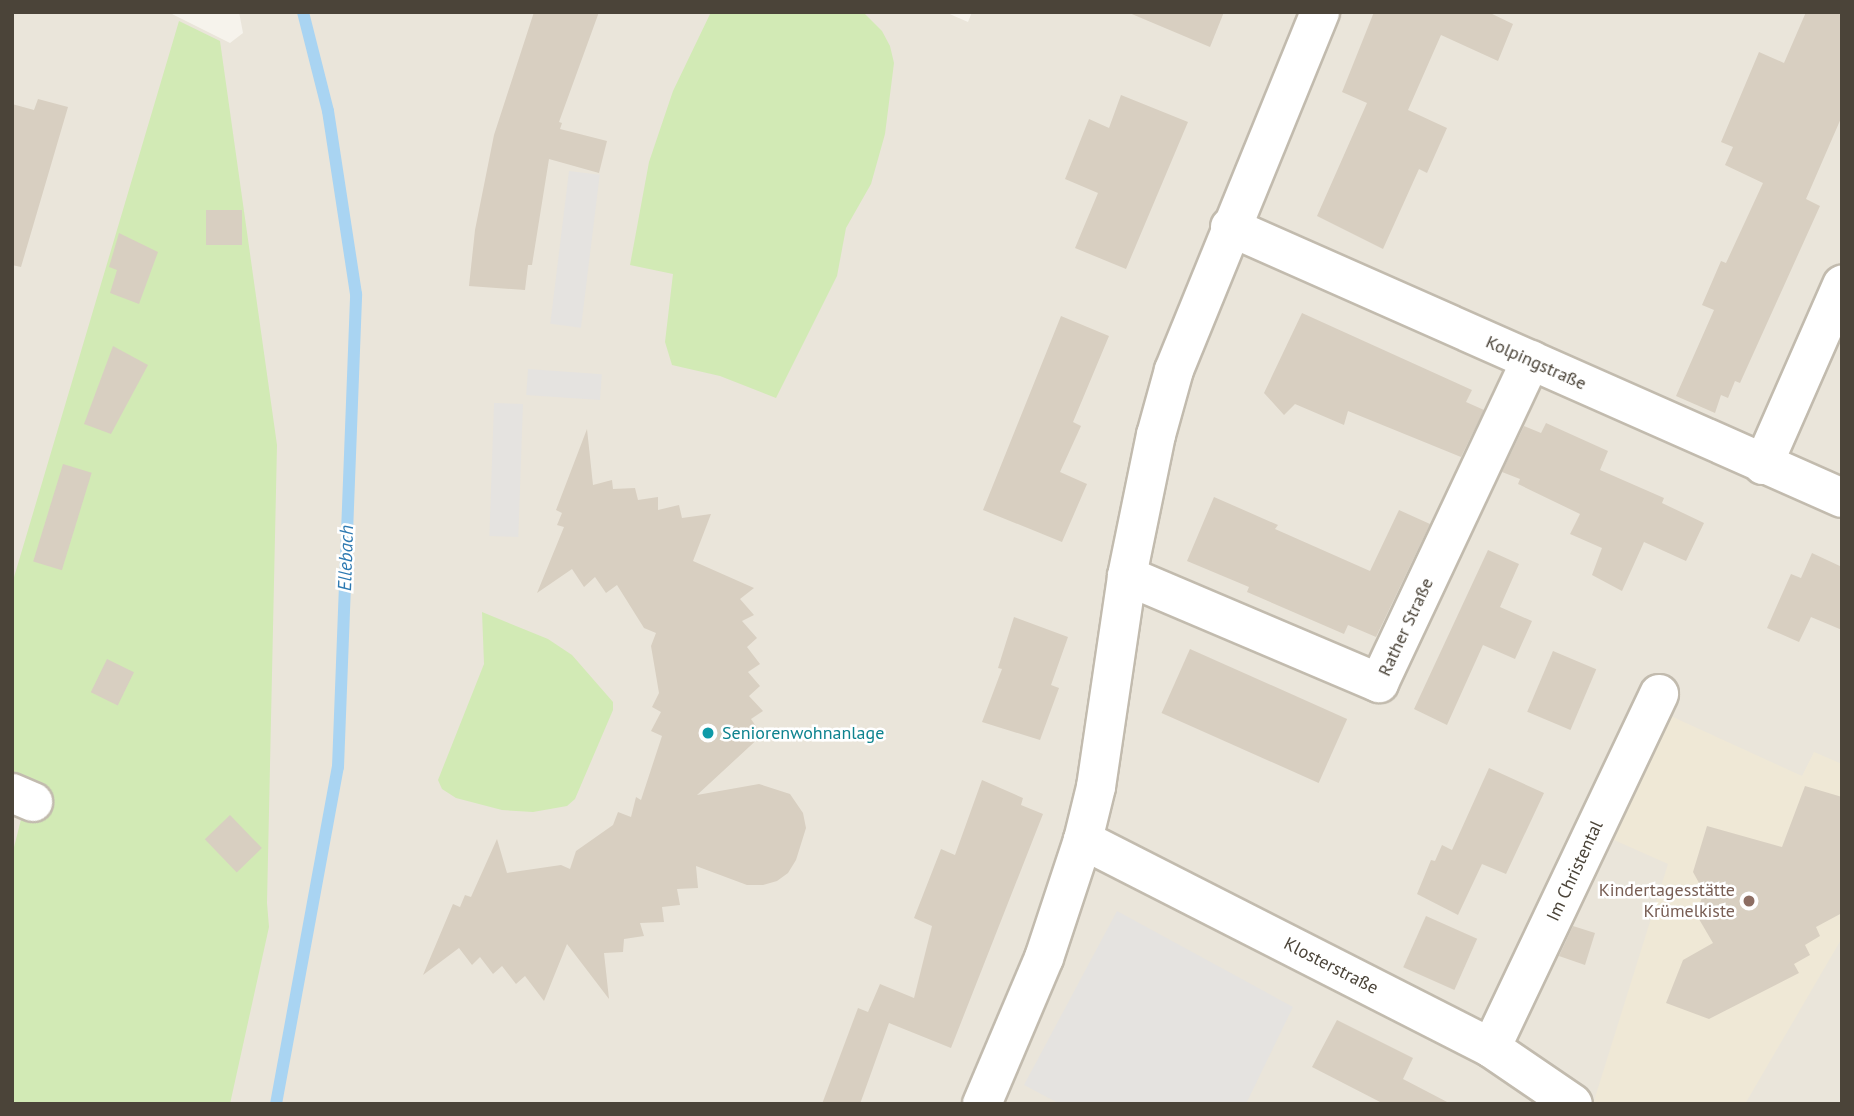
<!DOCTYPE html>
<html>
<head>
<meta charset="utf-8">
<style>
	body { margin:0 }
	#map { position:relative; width:1854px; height:1116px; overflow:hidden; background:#f6f3ec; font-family:"PT Sans",sans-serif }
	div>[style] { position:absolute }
	.residential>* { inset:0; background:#eae5da }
	.education>* { inset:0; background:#efe8d6 }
	.green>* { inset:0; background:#d2eab5 }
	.parking>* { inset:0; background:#e5e3e0; transform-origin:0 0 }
	.stream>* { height:12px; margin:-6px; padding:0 6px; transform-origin:6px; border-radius:6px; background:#a9d4f2 }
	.building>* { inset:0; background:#d8cfc1; transform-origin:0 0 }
	.roads { filter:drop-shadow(2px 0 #c2bbae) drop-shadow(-2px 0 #c2bbae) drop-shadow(0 2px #c2bbae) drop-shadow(0 -2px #c2bbae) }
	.street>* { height:38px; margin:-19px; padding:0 19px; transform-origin:19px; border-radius:19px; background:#fff }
	.dots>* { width:19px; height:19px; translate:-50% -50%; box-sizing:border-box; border:4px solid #fff; border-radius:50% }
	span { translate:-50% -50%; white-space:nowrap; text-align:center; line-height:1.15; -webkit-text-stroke:5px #fff; paint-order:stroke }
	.street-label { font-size:18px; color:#4b4439 }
	.culture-label { font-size:18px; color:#0d838f }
	.left { translate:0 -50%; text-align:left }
	.education-label { font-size:18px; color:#785e54 }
	.right { translate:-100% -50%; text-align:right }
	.water-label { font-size:19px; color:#2e7ab2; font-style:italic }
	.frame { position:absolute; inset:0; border:14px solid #4b4439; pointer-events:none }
</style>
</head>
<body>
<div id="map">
	<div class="residential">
		<div style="clip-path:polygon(12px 12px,168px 12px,230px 43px,243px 33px,239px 12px,945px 12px,968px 22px,972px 12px,1842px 12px,1842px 1104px,12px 1104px)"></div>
	</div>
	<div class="education">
		<div style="clip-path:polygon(1662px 712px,1802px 776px,1814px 752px,1842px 764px,1842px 938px,1745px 1104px,1593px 1104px,1668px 864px,1605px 836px)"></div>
	</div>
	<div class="green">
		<div style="clip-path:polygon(711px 12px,863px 12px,882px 31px,890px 46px,894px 63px,885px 134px,871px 184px,846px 228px,837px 276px,776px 398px,720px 376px,672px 365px,665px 342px,673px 274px,630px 265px,649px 162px,673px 91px)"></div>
		<div style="clip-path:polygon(179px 21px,220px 41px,277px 445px,267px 903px,269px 927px,230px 1104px,12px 1104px,12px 855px,29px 788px,12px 779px,12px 584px)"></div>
		<div style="clip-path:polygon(482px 612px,548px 639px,572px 655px,613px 702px,613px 710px,575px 799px,567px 806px,533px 812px,502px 810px,456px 798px,442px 789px,438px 780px,484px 664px)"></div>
	</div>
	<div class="parking">
		<div style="left:569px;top:171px;width:31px;height:154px;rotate:7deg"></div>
		<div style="left:528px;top:369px;width:74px;height:26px;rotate:4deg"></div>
		<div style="left:494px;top:403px;width:29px;height:133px;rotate:2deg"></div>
		<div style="clip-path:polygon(1117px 911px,1293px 1007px,1246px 1104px,1060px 1104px,1024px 1085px)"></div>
	</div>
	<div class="stream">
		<div style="left:276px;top:1104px;width:343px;rotate:-79.6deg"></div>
		<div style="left:338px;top:767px;width:473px;rotate:-87.8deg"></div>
		<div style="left:356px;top:294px;width:185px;rotate:-98.7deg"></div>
		<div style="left:328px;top:111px;width:102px;rotate:-104.2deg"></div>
	</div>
	<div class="building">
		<div style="clip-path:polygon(534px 12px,599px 12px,559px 122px,562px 123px,560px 129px,607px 141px,599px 173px,549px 159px,532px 265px,528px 265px,525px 290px,469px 286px,475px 230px,494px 135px)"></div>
		<div style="clip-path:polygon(1127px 12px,1224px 12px,1210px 47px)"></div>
		<div style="clip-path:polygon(1374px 12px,1488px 12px,1513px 24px,1498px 61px,1441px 35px,1408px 110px,1447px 128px,1427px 173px,1419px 169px,1383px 249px,1317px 216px,1367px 103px,1342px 92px)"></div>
		<div style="clip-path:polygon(1806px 12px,1842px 12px,1842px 116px,1806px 199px,1820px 206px,1740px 383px,1735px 381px,1728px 398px,1721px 395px,1715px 413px,1676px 396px,1714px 310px,1702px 305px,1721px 261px,1726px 263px,1763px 183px,1725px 165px,1733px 147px,1721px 142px,1759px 52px,1784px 63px)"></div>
		<div style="clip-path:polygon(1121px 95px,1188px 122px,1126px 269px,1075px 248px,1098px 193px,1065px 179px,1089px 119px,1109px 128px)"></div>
		<div style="clip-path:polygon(38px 99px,68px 107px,21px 267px,12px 265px,12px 104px,34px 110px)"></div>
		<div style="left:206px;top:210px;width:36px;height:35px"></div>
		<div style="clip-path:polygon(119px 233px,158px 252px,139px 304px,110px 293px,117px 270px,109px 267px)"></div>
		<div style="clip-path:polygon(1302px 313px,1472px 390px,1466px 402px,1484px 410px,1461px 457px,1348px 411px,1344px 425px,1295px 404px,1284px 415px,1264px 393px)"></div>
		<div style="clip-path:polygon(1061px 316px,1109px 336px,1073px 422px,1081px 426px,1060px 472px,1087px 484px,1062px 542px,983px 510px)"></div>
		<div style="clip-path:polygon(113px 346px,148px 365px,111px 434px,84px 424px)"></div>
		<div style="clip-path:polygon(1546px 423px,1608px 451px,1600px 470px,1664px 498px,1662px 503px,1704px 523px,1686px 561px,1644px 542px,1622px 591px,1592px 575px,1602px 548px,1570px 534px,1580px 514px,1518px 484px,1520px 479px,1502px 472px,1524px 426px,1541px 433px)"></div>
		<div style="clip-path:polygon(587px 429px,593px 485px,612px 480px,613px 489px,635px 488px,638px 500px,658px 497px,658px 510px,679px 505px,682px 518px,711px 514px,693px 561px,754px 588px,740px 599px,754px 615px,742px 621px,757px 638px,747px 647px,760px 664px,748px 672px,760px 686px,749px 696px,763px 711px,751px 719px,762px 735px,697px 795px,759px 784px,790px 794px,803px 813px,806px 828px,796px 860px,788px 873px,777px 881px,763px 885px,747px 885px,696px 866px,698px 888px,677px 889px,680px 905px,662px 907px,664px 922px,640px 923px,644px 936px,624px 939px,623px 952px,604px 953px,609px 999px,567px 944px,544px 1001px,525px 976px,516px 984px,502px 966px,493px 974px,480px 957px,472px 965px,459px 948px,423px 975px,453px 904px,460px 907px,465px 895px,471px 897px,497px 839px,507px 873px,561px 865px,570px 869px,576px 851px,613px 825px,618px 812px,631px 817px,636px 797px,641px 800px,662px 736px,651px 731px,661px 712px,652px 707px,659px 693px,651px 646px,656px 633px,644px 628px,617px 585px,606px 593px,595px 577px,584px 587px,572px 569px,537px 593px,564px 527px,557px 525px,562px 513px,556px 510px)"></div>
		<div style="left:63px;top:464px;width:30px;height:102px;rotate:17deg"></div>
		<div style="clip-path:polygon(1214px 497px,1278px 525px,1275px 529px,1370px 571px,1399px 510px,1430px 524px,1376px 637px,1348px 625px,1344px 634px,1247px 592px,1249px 587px,1187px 561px)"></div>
		<div style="clip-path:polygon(1488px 550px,1519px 564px,1500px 607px,1532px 621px,1515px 659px,1483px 645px,1447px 725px,1414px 709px)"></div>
		<div style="clip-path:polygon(1812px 553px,1842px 567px,1842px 630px,1811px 617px,1799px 642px,1767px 628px,1791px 574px,1801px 578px)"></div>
		<div style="clip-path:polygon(1014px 617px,1068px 637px,1051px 685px,1059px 688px,1040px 740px,982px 722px,1002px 669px,998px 668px)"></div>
		<div style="left:1190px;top:649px;width:172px;height:70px;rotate:24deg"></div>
		<div style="left:1553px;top:651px;width:47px;height:66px;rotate:23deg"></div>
		<div style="left:107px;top:659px;width:30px;height:37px;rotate:26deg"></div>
		<div style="clip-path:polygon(1489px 768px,1544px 793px,1506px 874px,1482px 864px,1458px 915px,1417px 894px,1431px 860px,1435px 861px,1442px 845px,1452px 850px)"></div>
		<div style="clip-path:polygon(982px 780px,1023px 798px,1021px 805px,1043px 814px,951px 1048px,889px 1023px,860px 1104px,822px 1104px,858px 1008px,868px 1012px,880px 984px,914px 998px,932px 926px,914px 918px,941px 849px,955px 855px)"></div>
		<div style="clip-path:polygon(1805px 786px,1842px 797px,1842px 913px,1816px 927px,1820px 936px,1805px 945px,1810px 955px,1794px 964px,1799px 973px,1709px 1019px,1666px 1003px,1683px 960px,1713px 943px,1696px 914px,1704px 892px,1693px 872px,1707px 826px,1782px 847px)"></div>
		<div style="left:230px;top:815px;width:46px;height:35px;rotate:46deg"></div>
		<div style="left:1426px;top:916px;width:56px;height:56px;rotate:24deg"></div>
		<div style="clip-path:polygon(1573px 926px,1595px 933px,1585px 965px,1559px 956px)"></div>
		<div style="clip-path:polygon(1337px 1020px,1413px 1058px,1403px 1079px,1451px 1104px,1384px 1104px,1312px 1067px)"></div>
	</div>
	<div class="roads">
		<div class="street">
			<div style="left:1230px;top:227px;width:669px;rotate:23.88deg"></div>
			<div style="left:1763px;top:465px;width:197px;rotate:-66.3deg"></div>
			<div style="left:1127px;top:576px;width:274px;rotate:23deg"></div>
			<div style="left:1379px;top:683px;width:357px;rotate:-64.8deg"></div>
			<div style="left:12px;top:793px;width:23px;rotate:23deg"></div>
			<div style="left:1083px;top:840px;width:458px;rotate:27deg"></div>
			<div style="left:1491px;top:1048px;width:99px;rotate:34.3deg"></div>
			<div style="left:1491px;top:1048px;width:392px;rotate:-64.6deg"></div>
			<div style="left:982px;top:1104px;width:159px;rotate:-67deg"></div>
			<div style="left:1044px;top:958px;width:124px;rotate:-71.7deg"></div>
			<div style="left:1083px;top:840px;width:55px;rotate:-76.2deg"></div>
			<div style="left:1096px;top:787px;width:213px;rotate:-81.6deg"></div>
			<div style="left:1127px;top:576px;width:144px;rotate:-78.4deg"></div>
			<div style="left:1156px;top:435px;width:67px;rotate:-74.5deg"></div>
			<div style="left:1174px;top:370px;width:387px;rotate:-67.8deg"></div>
		</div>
	</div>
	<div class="dots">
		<div style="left:708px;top:733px;background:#0f9aa8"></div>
		<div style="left:1749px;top:901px;background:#8d6e63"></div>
	</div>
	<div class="street-label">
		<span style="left:1536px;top:363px;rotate:24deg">Kolpingstraße</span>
		<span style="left:1406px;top:627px;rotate:-65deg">Rather Straße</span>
		<span style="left:1575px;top:871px;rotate:-65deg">Im Christental</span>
		<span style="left:1331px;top:966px;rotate:27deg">Klosterstraße</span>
	</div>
	<div class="culture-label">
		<span class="left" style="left:722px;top:733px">Seniorenwohnanlage</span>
	</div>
	<div class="education-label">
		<span class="right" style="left:1735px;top:901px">Kindertagesstätte<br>Krümelkiste</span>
	</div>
	<div class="water-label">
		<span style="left:346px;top:558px;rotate:-88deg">Ellebach</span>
	</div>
	<div class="frame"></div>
</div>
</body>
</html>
